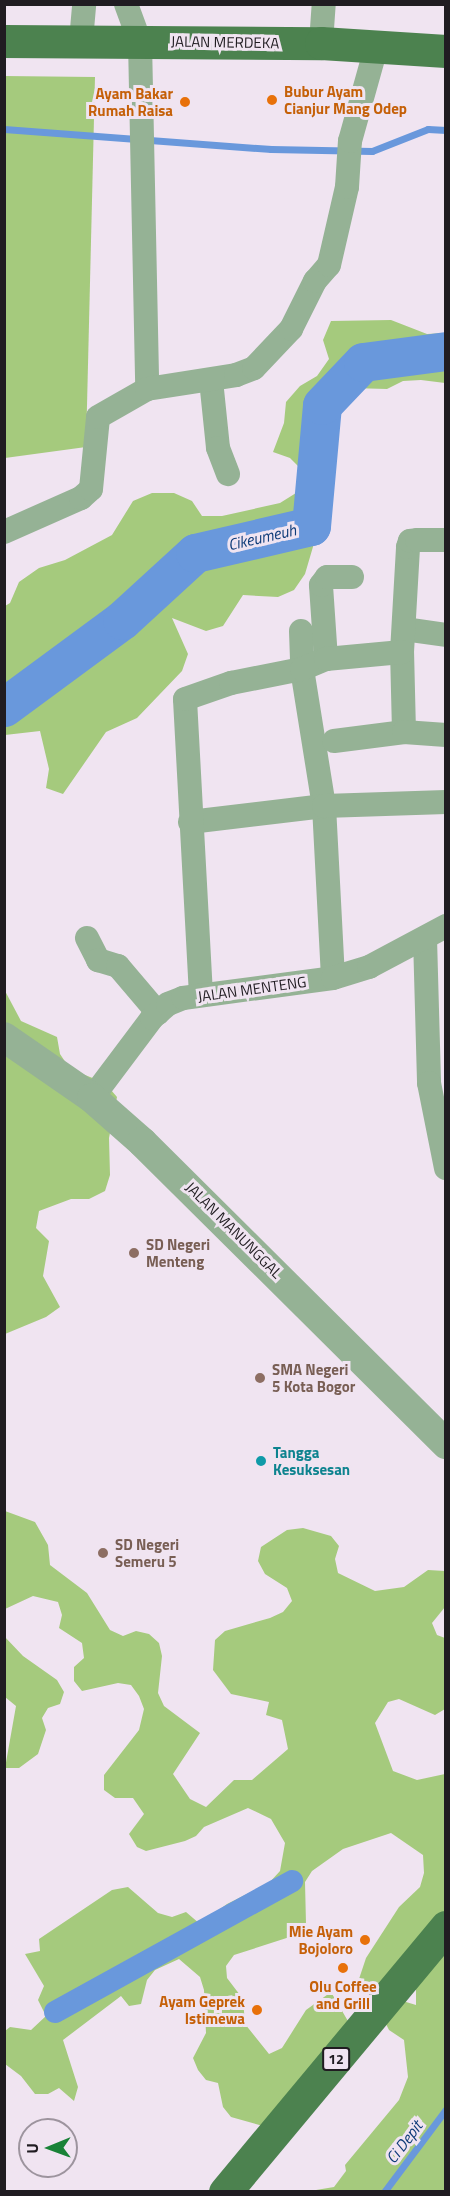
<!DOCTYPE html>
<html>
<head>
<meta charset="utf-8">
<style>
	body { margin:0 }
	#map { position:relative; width:450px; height:2196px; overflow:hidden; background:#f0e4f1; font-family:"Titillium Web",sans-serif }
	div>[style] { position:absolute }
	.green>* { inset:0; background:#a5ca7d }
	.stream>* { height:7px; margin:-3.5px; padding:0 3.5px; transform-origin:3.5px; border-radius:3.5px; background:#6998dc }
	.canal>* { height:22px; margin:-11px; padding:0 11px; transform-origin:11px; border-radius:11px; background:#6998dc }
	.river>* { height:39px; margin:-19.5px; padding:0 19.5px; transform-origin:19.5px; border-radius:19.5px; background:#6998dc }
	.minor>* { height:24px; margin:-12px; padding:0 12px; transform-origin:12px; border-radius:12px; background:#95b295 }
	.tertiary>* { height:30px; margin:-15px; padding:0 15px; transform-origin:15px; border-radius:15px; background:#95b295 }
	.primary>* { height:33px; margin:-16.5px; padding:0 16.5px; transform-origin:16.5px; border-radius:16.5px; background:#4c824f }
	.dots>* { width:16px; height:16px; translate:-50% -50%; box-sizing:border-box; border:3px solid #f0e4f1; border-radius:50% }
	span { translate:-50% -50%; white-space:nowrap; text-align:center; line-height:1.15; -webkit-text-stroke:6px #f0e4f1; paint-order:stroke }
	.shield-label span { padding:2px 4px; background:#f0e4f1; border:2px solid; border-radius:4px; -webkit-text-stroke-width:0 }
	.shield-label { font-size:14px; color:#201c21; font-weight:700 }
	.street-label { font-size:15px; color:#201c21 }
	.food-label { font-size:15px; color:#c56008; font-weight:700 }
	.left { translate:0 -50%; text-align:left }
	.right { translate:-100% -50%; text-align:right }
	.education-label { font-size:15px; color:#785e54; font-weight:700 }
	.culture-label { font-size:15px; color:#0d838f; font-weight:700 }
	.water-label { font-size:16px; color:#0f3c79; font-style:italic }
	.frame { position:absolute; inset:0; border:6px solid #201c21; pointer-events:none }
	.north { position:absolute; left:18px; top:2118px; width:60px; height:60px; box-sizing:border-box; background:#f0e4f1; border:2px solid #9d949e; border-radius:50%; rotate:269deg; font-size:16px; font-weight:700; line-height:24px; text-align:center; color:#201c21 }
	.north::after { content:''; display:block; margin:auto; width:21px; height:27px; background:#198237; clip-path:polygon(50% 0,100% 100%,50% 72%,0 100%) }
</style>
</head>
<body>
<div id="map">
	<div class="green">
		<div style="clip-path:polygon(4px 76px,95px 77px,86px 447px,5px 458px)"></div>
		<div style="clip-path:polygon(391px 320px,427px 334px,445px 333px,445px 383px,421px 380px,403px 381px,387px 389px,351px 388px,335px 394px,311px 418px,322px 472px,311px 526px,315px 540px,305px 574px,294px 590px,278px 597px,243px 595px,223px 626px,206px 631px,172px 618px,188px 654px,182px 671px,137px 718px,106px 732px,63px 794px,46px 788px,49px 769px,40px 731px,5px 735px,5px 606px,10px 603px,19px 582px,39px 568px,65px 560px,112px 535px,133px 501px,152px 493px,174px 493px,192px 501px,202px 516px,222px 516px,280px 503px,296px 493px,304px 472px,290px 458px,273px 452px,284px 423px,286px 402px,300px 386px,317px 376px,329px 359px,323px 340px,331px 321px)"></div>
		<div style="clip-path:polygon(4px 989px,21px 1021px,57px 1037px,60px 1054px,70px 1069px,105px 1083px,117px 1097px,109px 1138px,110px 1175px,105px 1191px,89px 1199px,71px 1199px,39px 1211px,36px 1228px,49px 1241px,43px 1276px,60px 1307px,46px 1317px,5px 1334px)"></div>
		<div style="clip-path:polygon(5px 1511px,35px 1522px,48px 1545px,50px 1565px,87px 1593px,110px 1630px,123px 1636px,136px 1631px,149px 1634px,159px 1643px,162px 1656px,158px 1693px,164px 1706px,200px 1733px,173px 1774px,190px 1799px,206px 1807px,234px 1780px,252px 1780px,288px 1749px,282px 1720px,266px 1715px,269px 1702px,231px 1694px,213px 1670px,215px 1640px,225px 1631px,270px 1618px,283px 1612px,292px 1601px,287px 1588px,265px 1574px,258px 1561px,261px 1547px,287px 1530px,303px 1528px,331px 1536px,339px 1546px,335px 1559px,338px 1573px,375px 1591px,404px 1587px,428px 1570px,445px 1571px,445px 1607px,432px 1623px,437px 1635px,445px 1638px,445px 1709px,435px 1715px,399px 1699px,388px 1702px,375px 1723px,393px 1771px,417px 1780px,445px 1774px,445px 2191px,310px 2191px,334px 2187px,346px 2171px,345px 2165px,399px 2100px,408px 2077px,404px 2040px,389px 2030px,380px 2012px,393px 1998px,416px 2005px,416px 1990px,408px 1982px,383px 1991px,357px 1985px,366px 1958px,399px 1907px,420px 1887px,424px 1873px,423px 1855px,391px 1833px,343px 1849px,312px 1871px,305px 1882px,306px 1924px,299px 1934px,234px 1955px,226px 1966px,227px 1978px,243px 1999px,245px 2024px,269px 2054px,282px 2048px,306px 2010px,331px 1992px,352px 2028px,270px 2128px,231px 2117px,223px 2107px,218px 2083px,206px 2080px,198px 2070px,193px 2058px,206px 2033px,204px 1990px,200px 1977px,179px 1959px,155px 1970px,147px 1980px,141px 2004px,129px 2006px,121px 1996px,63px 2040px,78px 2087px,74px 2101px,59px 2088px,48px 2094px,35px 2094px,21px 2076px,5px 2064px,5px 2031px,10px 2027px,31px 2030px,46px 2016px,38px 2000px,44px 1986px,25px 1954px,40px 1951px,39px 1939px,112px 1890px,128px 1887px,158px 1913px,172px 1917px,186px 1912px,200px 1924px,227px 1904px,269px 1883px,280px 1871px,285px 1843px,271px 1819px,248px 1808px,204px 1827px,196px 1836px,185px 1841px,146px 1851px,137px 1847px,129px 1834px,144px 1814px,133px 1798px,115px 1798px,104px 1790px,104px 1775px,139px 1730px,144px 1709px,139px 1696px,131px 1685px,118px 1683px,82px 1691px,74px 1681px,74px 1667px,84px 1658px,82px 1643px,59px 1628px,62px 1615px,58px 1602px,33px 1596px,5px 1609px)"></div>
		<div style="clip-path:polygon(4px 1636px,23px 1656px,57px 1680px,64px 1692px,60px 1704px,48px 1708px,42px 1718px,46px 1730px,38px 1754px,19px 1768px,5px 1768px,16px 1706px,5px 1697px)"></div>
	</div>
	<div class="stream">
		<div style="left:4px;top:129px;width:268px;rotate:4.3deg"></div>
		<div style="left:271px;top:149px;width:101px;rotate:1.1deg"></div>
		<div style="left:372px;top:151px;width:60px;rotate:-21.4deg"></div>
		<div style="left:428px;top:129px;width:18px;rotate:3deg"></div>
		<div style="left:384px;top:2192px;width:104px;rotate:-53.2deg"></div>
	</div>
	<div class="canal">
		<div style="left:55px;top:2012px;width:271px;rotate:-28.9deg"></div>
	</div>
	<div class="river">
		<div style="left:4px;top:707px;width:147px;rotate:-36.4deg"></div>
		<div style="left:122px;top:620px;width:99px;rotate:-42.5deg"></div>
		<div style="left:195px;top:553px;width:119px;rotate:-13.1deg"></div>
		<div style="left:311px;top:526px;width:121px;rotate:-84.8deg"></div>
		<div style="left:322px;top:405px;width:59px;rotate:-46.4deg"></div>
		<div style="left:363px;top:362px;width:84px;rotate:-7.5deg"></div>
	</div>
	<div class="minor">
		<div style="left:126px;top:4px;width:40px;rotate:69.8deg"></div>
		<div style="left:140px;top:42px;width:347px;rotate:88.8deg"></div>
		<div style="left:81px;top:41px;width:37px;rotate:-85deg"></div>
		<div style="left:321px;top:43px;width:39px;rotate:-86deg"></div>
		<div style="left:211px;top:380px;width:68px;rotate:84.1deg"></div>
		<div style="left:218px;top:448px;width:28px;rotate:69deg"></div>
		<div style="left:4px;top:532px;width:84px;rotate:-23.8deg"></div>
		<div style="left:81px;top:498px;width:13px;rotate:-42deg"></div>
		<div style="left:91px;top:489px;width:72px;rotate:-84.4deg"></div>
		<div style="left:98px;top:417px;width:56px;rotate:-29.7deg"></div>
		<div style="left:147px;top:389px;width:90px;rotate:-8.9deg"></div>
		<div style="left:236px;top:375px;width:19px;rotate:-21deg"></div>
		<div style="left:254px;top:368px;width:54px;rotate:-46.5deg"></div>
		<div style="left:291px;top:329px;width:54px;rotate:-63.4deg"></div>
		<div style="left:315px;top:281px;width:21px;rotate:-49deg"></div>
		<div style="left:329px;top:265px;width:80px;rotate:-77deg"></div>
		<div style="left:347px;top:187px;width:46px;rotate:-86.3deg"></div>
		<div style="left:350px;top:141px;width:97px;rotate:-74.4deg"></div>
		<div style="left:404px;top:629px;width:42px;rotate:8.1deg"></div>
		<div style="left:301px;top:631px;width:38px;rotate:88deg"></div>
		<div style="left:302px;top:669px;width:139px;rotate:80.9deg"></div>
		<div style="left:324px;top:806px;width:172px;rotate:87deg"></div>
		<div style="left:326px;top:659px;width:74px;rotate:-93.9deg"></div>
		<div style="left:321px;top:585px;width:10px;rotate:-53deg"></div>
		<div style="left:327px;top:577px;width:25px"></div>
		<div style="left:404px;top:732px;width:80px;rotate:-91.4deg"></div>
		<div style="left:402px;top:652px;width:105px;rotate:-86.7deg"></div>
		<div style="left:408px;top:547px;width:6px;rotate:-72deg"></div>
		<div style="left:410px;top:541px;width:7px;rotate:-8deg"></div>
		<div style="left:417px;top:540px;width:29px"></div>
		<div style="left:334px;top:741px;width:71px;rotate:-7.3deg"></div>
		<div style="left:404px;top:732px;width:42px;rotate:4.1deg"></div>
		<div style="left:190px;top:822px;width:135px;rotate:-6.8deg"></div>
		<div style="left:324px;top:806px;width:122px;rotate:-1.9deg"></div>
		<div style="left:87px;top:938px;width:25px;rotate:63deg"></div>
		<div style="left:98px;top:960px;width:21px;rotate:17deg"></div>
		<div style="left:118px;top:966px;width:62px;rotate:49.6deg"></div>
		<div style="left:425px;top:938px;width:145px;rotate:88.4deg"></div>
		<div style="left:429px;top:1083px;width:87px;rotate:78.7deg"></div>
		<div style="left:201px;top:995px;width:296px;rotate:-93.1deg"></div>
		<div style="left:185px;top:699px;width:49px;rotate:-19.2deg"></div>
		<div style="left:231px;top:683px;width:72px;rotate:-11.2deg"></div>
		<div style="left:302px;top:669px;width:26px;rotate:-23deg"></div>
		<div style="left:326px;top:659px;width:76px;rotate:-5.3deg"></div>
		<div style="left:92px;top:1098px;width:100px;rotate:-53.1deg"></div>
		<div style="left:152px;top:1018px;width:21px;rotate:-41deg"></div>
		<div style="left:168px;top:1004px;width:16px;rotate:-22deg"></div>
		<div style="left:183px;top:998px;width:151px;rotate:-7.6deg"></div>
		<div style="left:333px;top:978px;width:38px;rotate:-17deg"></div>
		<div style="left:369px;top:967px;width:87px;rotate:-28deg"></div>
	</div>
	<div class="tertiary">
		<div style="left:4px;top:1037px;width:107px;rotate:34.7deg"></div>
		<div style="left:92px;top:1098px;width:67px;rotate:41.3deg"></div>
		<div style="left:142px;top:1142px;width:429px;rotate:44.8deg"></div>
	</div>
	<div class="primary">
		<div style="left:4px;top:41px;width:317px;rotate:0.4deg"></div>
		<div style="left:321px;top:43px;width:125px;rotate:3.7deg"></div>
		<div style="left:225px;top:2192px;width:345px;rotate:-50.2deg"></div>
	</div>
	<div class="dots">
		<div style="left:272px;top:100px;background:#e8710a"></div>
		<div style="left:185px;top:102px;background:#e8710a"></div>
		<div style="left:134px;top:1253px;background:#8d6e63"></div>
		<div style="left:260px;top:1378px;background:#8d6e63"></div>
		<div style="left:261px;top:1461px;background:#0f9aa8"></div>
		<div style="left:103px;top:1553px;background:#8d6e63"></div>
		<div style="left:365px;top:1940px;background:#e8710a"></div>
		<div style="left:343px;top:1968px;background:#e8710a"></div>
		<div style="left:257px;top:2010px;background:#e8710a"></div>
	</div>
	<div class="shield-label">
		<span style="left:336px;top:2059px">12</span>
	</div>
	<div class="street-label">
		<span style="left:225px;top:42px;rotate:1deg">JALAN MERDEKA</span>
		<span style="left:252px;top:989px;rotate:-8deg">JALAN MENTENG</span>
		<span style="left:234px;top:1230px;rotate:45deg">JALAN MANUNGGAL</span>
	</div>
	<div class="food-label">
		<span class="left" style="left:284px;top:100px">Bubur Ayam<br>Cianjur Mang Odep</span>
		<span class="right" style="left:173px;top:102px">Ayam Bakar<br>Rumah Raisa</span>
		<span class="right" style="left:353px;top:1940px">Mie Ayam<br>Bojoloro</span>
		<span style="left:343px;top:1995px">Olu Coffee<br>and Grill</span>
		<span class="right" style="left:245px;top:2010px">Ayam Geprek<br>Istimewa</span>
	</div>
	<div class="education-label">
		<span class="left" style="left:146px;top:1253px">SD Negeri<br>Menteng</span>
		<span class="left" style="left:272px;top:1378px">SMA Negeri<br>5 Kota Bogor</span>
		<span class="left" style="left:115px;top:1553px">SD Negeri<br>Semeru 5</span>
	</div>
	<div class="culture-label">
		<span class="left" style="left:273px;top:1461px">Tangga<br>Kesuksesan</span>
	</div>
	<div class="water-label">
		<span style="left:262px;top:537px;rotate:-13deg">Cikeumeuh</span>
		<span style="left:404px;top:2142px;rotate:-53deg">Ci Depit</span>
	</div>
	<div class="frame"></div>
	<div class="north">U</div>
</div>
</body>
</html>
